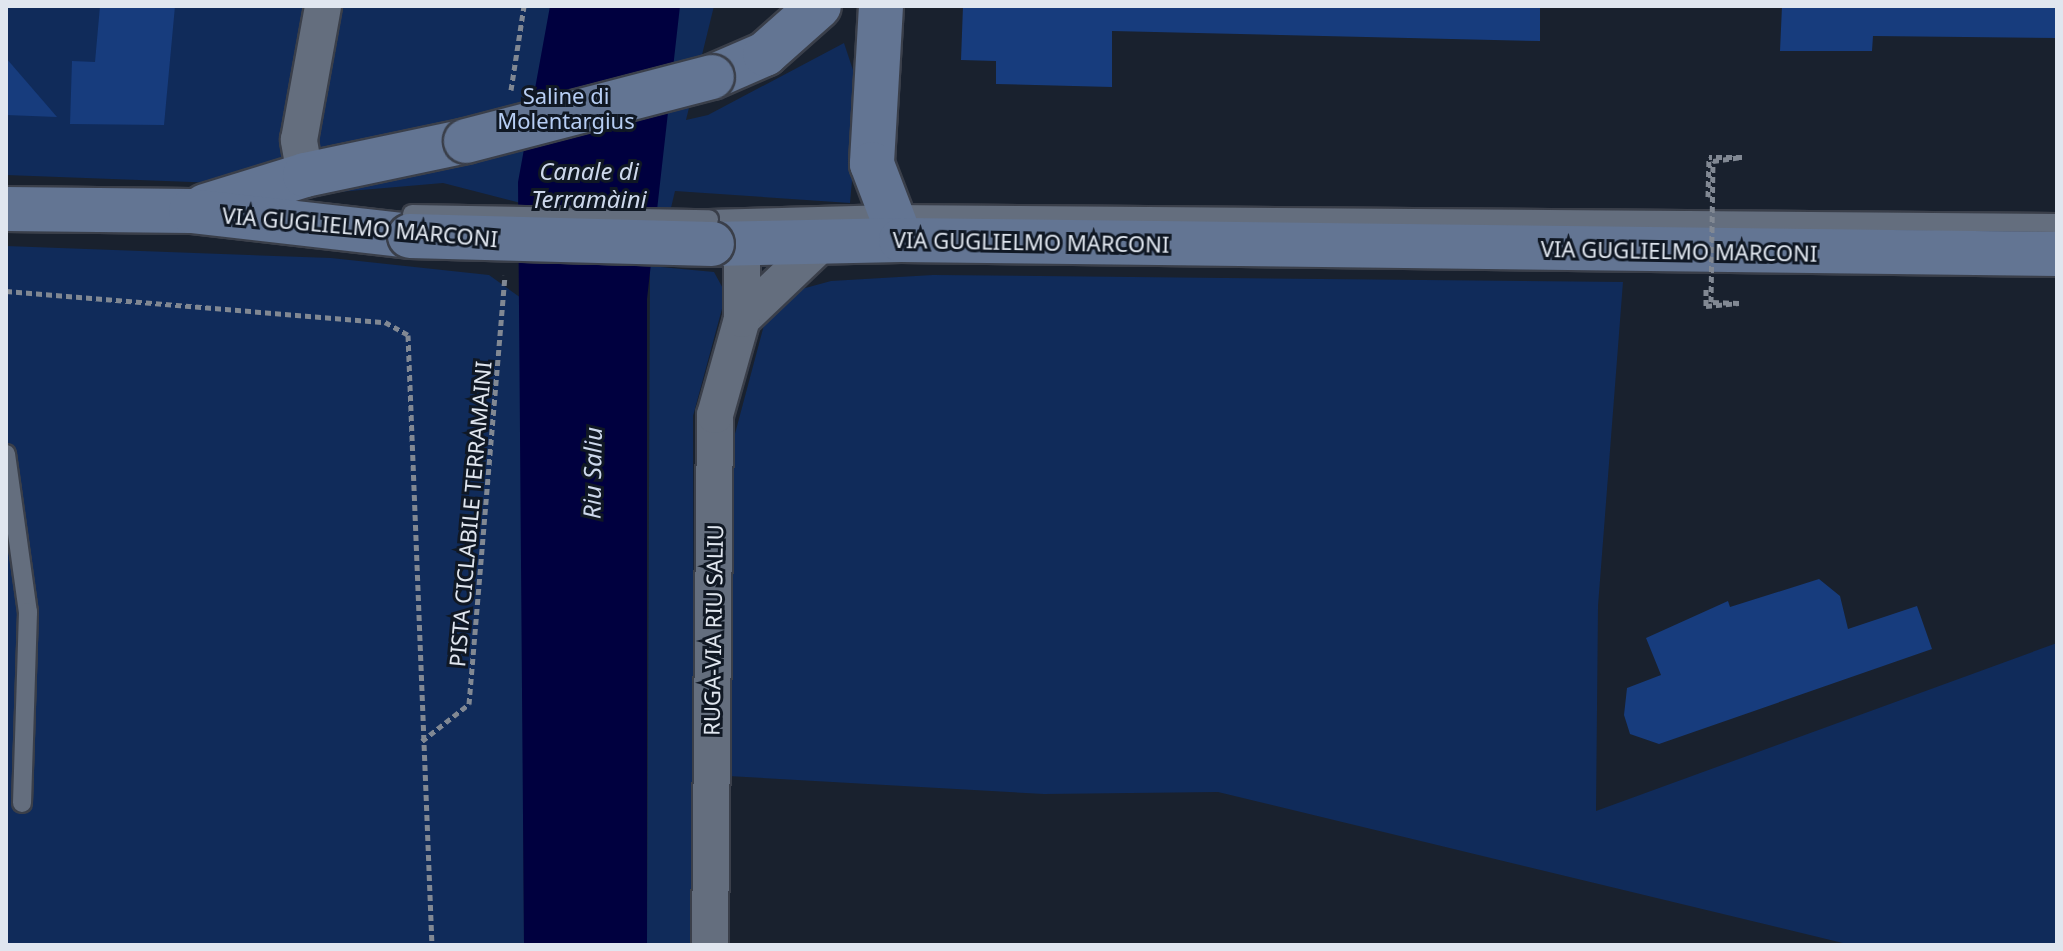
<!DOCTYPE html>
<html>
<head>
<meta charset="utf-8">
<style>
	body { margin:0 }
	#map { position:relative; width:2063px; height:951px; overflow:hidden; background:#19212e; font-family:"Noto Sans",sans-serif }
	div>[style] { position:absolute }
	.green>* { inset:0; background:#102b5a }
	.water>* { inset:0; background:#00003f }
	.building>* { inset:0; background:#173c7d }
	.path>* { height:5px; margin-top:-2.5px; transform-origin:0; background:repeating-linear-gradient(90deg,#818893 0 6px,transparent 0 10px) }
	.roads { filter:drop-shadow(2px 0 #3a3f4a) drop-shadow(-2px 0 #3a3f4a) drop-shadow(0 2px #3a3f4a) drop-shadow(0 -2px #3a3f4a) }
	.lane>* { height:18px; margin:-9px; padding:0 9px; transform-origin:9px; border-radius:9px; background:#646e7e }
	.street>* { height:36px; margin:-18px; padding:0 18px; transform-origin:18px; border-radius:18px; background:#646e7e }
	.secondary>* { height:44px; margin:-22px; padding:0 22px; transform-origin:22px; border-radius:22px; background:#637593 }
	.path-bridge>* { height:5px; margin-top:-2.5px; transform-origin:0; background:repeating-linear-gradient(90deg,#818893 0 6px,transparent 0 10px) }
	.bridges { filter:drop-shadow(2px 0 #3a3f4a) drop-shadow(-2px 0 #3a3f4a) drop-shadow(0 2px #3a3f4a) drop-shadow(0 -2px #3a3f4a) }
	.lane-bridge>* { height:18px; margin:-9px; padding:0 9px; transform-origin:9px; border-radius:9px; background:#646e7e }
	.secondary-bridge>* { height:44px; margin:-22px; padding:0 22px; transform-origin:22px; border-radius:22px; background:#637593 }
	span { translate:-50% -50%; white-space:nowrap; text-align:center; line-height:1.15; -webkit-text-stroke:6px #101824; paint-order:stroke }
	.park-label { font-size:22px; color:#b7cef4 }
	.street-label { font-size:22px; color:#e0e6ef }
	.water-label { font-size:24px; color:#cdd8ec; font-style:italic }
	.frame { position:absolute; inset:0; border:8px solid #e0e6ef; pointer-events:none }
</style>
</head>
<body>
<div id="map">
	<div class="green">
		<div style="clip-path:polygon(6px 6px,714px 6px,686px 120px,708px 115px,844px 43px,860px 91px,850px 203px,675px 191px,670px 212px,560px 213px,443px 183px,303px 195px,245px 184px,6px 175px)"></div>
		<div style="clip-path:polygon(6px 246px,331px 258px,489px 275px,521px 298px,524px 945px,6px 945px)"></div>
		<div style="clip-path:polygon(650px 266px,714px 272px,726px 294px,693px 416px,694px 945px,647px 945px)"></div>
		<div style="clip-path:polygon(933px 275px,1623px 282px,1598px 606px,1596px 811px,2057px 643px,2057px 945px,1851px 945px,1218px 792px,1044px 794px,728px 776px,732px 445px,764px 325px,798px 290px,831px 281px)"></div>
	</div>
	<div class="water">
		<div style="clip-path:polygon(550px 6px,680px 6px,647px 299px,647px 945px,524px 945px,518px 182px)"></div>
	</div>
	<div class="building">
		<div style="clip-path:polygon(100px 6px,175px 6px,164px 125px,70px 124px,72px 61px,95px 62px)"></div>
		<div style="clip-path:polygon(963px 6px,1540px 6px,1540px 41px,1112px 31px,1112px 87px,996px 84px,996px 61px,961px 60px)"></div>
		<div style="clip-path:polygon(1782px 6px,2057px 6px,2057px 38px,1873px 36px,1872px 51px,1780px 51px)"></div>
		<div style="clip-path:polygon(6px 58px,57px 117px,6px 115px)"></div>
		<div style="clip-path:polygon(1819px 579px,1840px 596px,1848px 629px,1917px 606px,1932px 649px,1659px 744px,1630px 734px,1624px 715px,1627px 688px,1661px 675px,1646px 638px,1728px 601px,1730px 607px)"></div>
	</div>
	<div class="path">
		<div style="left:511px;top:90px;width:85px;rotate:-81.2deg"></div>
		<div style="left:1708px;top:197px;width:40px;rotate:-88.6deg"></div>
		<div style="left:6px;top:291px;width:380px;rotate:4.7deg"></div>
		<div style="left:385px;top:322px;width:26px;rotate:29deg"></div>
		<div style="left:408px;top:335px;width:610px;rotate:87.75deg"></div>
		<div style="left:1706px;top:306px;width:19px;rotate:-90deg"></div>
		<div style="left:422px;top:741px;width:60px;rotate:-38.2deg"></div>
		<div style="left:469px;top:704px;width:430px;rotate:-85.2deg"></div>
	</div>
	<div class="roads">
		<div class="lane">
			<div style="left:709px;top:219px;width:182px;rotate:-1.6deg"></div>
			<div style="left:891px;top:214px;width:1166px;rotate:0.44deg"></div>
			<div style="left:6px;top:454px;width:160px;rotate:82.1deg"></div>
			<div style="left:28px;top:612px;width:191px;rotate:91.8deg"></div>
		</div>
		<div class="street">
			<div style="left:305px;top:175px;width:36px;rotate:-100deg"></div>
			<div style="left:299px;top:140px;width:136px;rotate:-79.8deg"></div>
			<div style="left:742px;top:319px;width:113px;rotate:-43.6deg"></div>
			<div style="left:710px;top:945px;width:530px;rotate:-89.46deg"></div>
			<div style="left:715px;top:415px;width:100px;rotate:-74.3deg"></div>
			<div style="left:742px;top:319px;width:76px;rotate:-90deg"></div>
		</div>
		<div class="secondary">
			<div style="left:881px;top:6px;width:158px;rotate:93.3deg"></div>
			<div style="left:872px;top:164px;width:81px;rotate:69.1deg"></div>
			<div style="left:712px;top:77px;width:58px;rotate:-23.5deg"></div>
			<div style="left:765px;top:54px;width:72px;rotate:-41.6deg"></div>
			<div style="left:205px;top:206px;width:105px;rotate:-17.2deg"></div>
			<div style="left:305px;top:175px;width:165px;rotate:-11.9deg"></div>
			<div style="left:6px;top:209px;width:185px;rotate:0.6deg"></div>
			<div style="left:191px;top:211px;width:220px;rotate:6.5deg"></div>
			<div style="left:712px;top:244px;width:189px;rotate:-1.2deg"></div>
			<div style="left:901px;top:240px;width:1156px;rotate:0.69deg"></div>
		</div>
	</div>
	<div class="path-bridge">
		<div style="left:1706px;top:306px;width:33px;rotate:-5deg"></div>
		<div style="left:1739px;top:303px;width:28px;rotate:-178deg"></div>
		<div style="left:1711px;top:302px;width:141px;rotate:-89.2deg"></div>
		<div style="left:1713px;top:161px;width:29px;rotate:-8deg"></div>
		<div style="left:1742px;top:157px;width:33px;rotate:180deg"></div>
	</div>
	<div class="bridges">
		<div class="lane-bridge">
			<div style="left:412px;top:214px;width:297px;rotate:1deg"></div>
		</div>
		<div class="secondary-bridge">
			<div style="left:466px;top:141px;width:254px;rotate:-14.6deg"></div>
			<div style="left:410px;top:236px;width:302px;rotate:1.5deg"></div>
		</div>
	</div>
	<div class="park-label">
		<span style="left:566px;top:108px">Saline di<br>Molentargius</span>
	</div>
	<div class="street-label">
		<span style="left:360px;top:227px;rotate:5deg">VIA GUGLIELMO MARCONI</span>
		<span style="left:1031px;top:242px;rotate:1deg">VIA GUGLIELMO MARCONI</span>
		<span style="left:1679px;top:251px;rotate:1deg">VIA GUGLIELMO MARCONI</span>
		<span style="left:470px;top:514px;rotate:-85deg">PISTA CICLABILE TERRAMAINI</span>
		<span style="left:713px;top:630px;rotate:-89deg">RUGA-VIA RIU SALIU</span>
	</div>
	<div class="water-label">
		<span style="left:589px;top:185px">Canale di<br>Terramàini</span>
		<span style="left:592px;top:473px;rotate:-89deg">Riu Saliu</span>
	</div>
	<div class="frame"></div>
</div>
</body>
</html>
